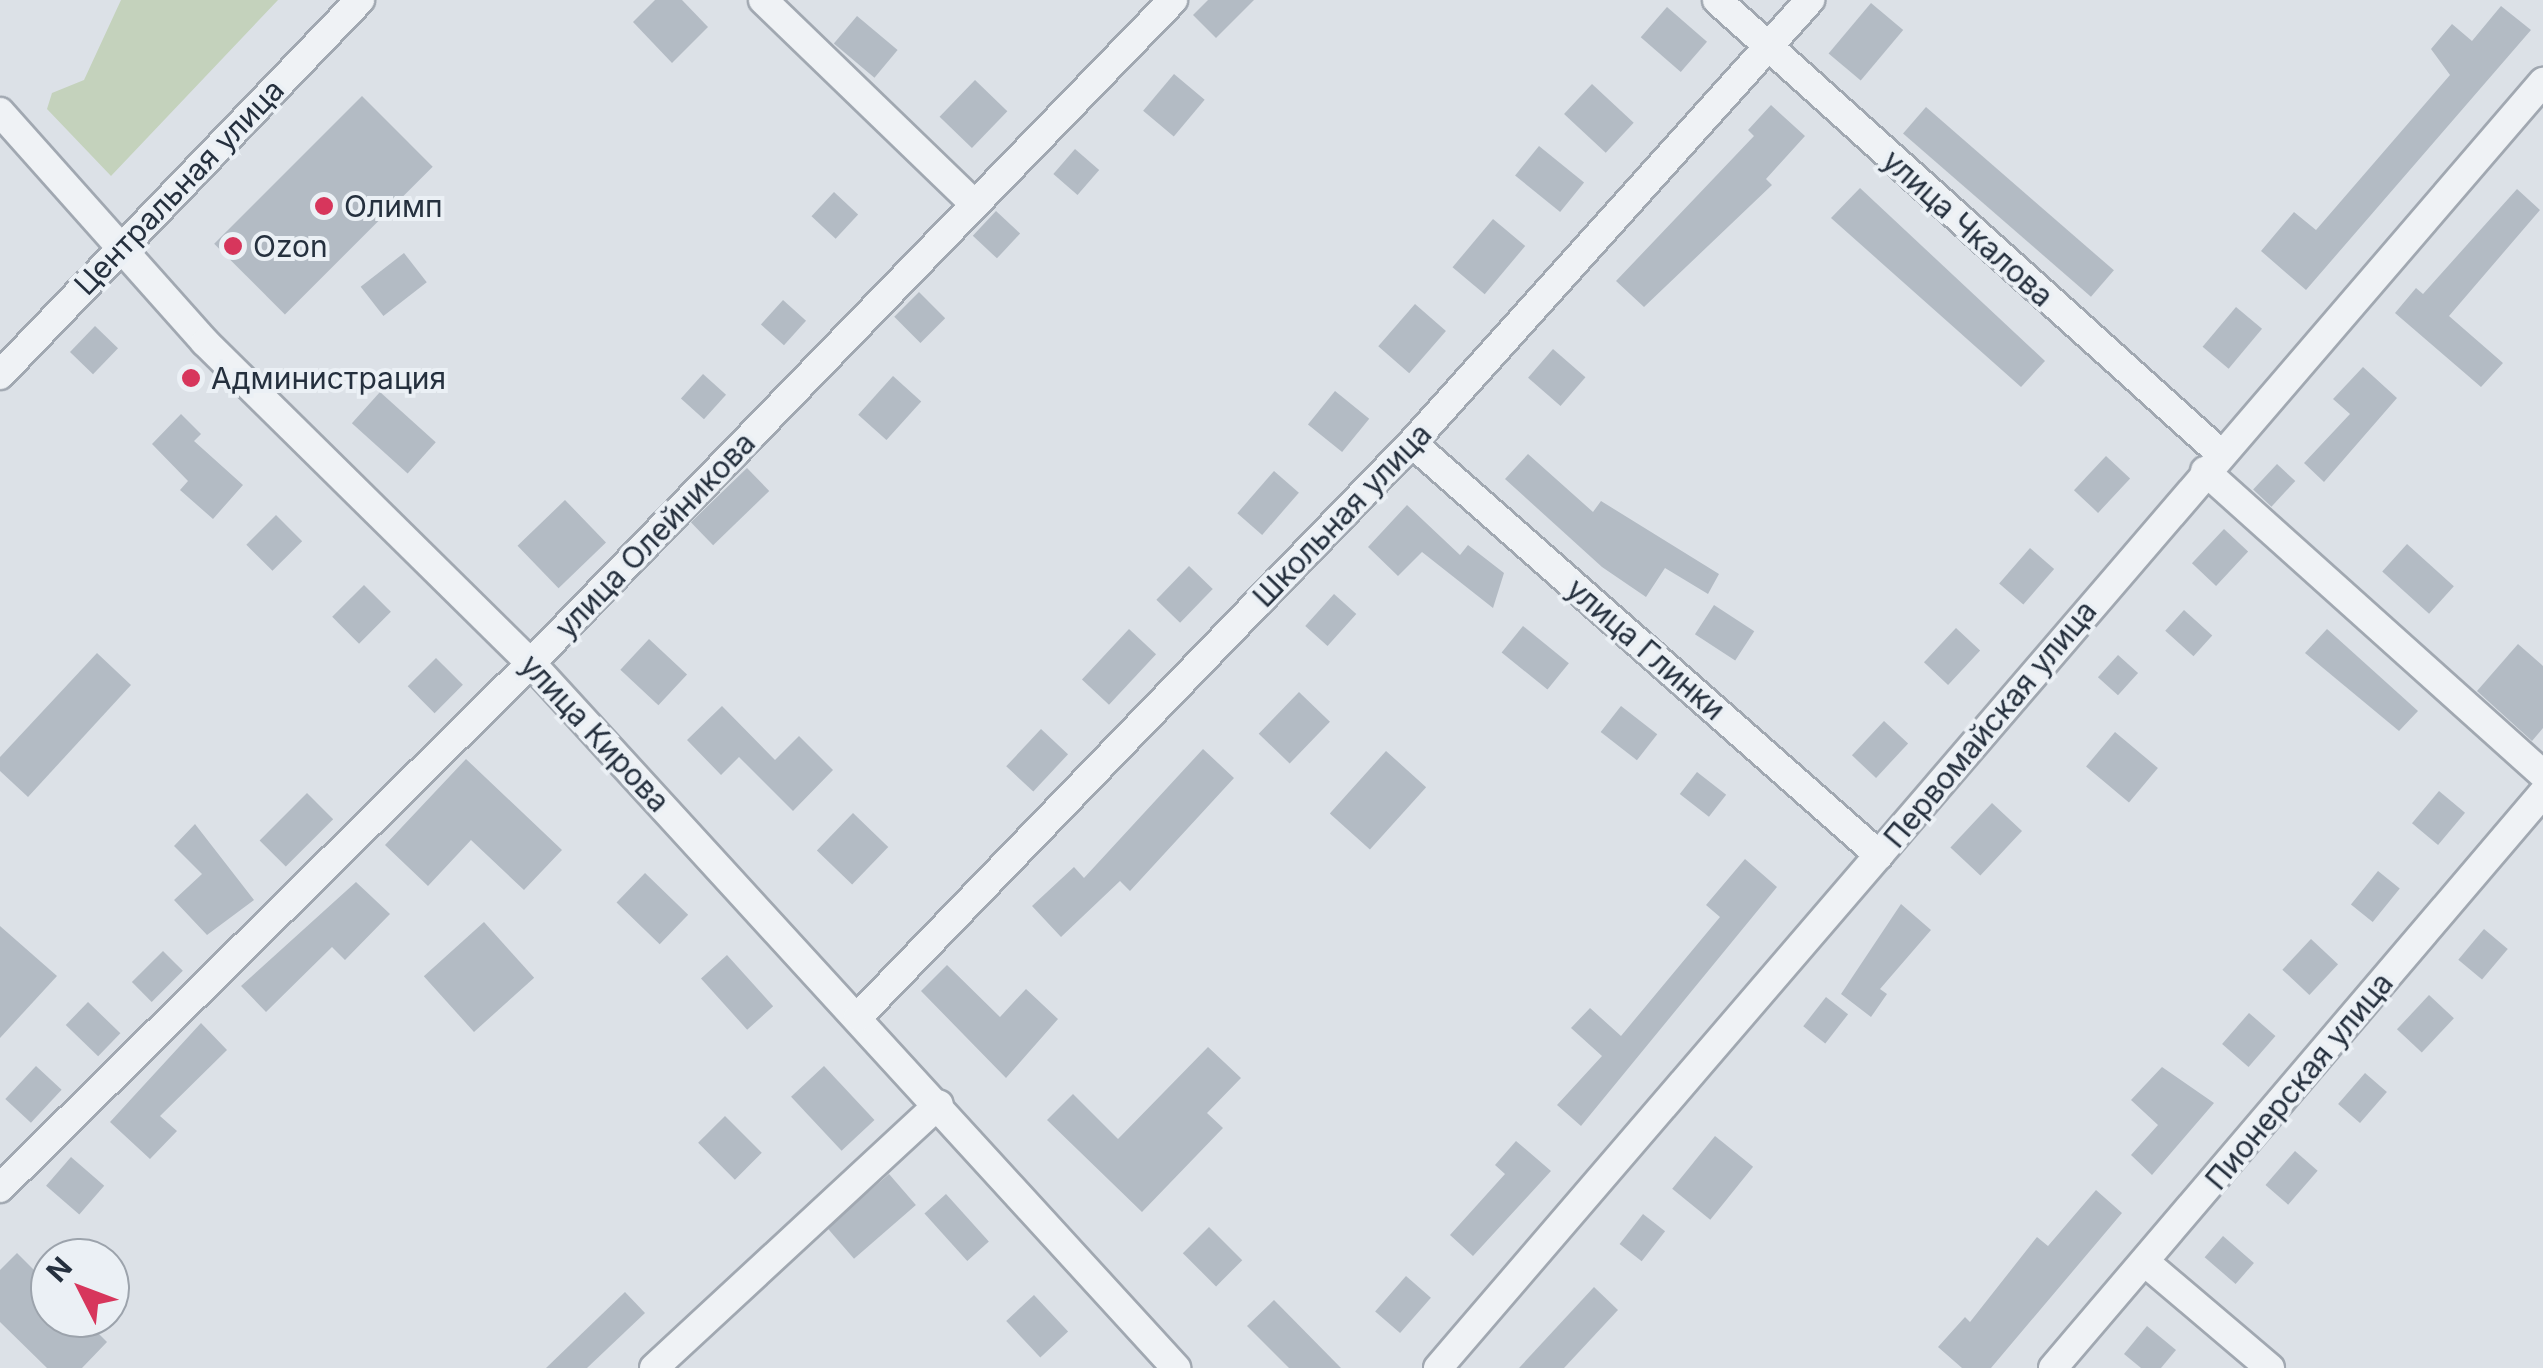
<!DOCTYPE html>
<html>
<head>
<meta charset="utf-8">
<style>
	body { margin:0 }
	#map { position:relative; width:2543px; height:1368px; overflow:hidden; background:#dce1e7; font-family:Inter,sans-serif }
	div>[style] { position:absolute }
	.green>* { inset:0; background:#c4d2bc }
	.building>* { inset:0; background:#b3bbc4; transform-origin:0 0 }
	.roads { filter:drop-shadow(2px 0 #a1a8b1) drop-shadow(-2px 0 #a1a8b1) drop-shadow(0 2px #a1a8b1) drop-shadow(0 -2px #a1a8b1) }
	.minor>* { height:28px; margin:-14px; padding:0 14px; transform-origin:14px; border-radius:14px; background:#eff2f5 }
	.dots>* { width:28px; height:28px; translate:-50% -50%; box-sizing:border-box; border:5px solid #ebf0f5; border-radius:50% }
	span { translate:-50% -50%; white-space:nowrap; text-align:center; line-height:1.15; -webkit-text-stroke:8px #ebf0f5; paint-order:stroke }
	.street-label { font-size:30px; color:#25303e }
	.poi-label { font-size:30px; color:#25303e }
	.left { translate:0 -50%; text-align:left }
	.north { position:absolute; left:30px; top:1238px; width:100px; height:100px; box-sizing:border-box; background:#ebf0f5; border:2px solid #9ca3ac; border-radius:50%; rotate:312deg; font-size:28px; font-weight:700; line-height:40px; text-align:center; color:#25303e }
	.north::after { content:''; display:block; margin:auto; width:35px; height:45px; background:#d7365c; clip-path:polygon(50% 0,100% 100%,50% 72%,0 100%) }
</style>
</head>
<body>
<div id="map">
	<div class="green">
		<div style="clip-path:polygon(121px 0,278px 0,111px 176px,47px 109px,52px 93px,84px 80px)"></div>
	</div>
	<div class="building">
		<div style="clip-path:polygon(655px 0,682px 0,708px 27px,672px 63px,633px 22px)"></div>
		<div style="clip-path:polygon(1208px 0,1254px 0,1216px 38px,1193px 15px)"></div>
		<div style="left:1871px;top:3px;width:42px;height:66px;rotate:40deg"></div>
		<div style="clip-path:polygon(2501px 6px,2531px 30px,2306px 290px,2261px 251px,2294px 212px,2316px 230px,2450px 75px,2431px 49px,2452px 24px,2472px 41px)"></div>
		<div style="left:1667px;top:7px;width:53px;height:40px;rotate:41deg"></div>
		<div style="left:857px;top:16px;width:53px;height:36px;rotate:40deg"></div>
		<div style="left:1174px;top:74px;width:40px;height:48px;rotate:40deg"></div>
		<div style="left:975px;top:80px;width:45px;height:51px;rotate:44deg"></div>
		<div style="left:1592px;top:84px;width:57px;height:41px;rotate:43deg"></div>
		<div style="left:362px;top:96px;width:100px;height:209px;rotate:45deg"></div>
		<div style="clip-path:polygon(1771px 105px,1805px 136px,1766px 179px,1772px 185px,1644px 307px,1616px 281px,1754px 136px,1748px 130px)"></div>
		<div style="left:1926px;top:107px;width:249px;height:35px;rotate:41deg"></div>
		<div style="left:1539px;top:146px;width:58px;height:38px;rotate:39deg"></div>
		<div style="left:1075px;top:149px;width:32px;height:33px;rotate:41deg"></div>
		<div style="clip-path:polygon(1860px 188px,2045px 361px,2021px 387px,1831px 218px)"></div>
		<div style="clip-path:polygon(2517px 189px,2540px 210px,2449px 316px,2503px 363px,2481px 387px,2395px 313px,2416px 288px,2423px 294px)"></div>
		<div style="left:834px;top:192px;width:33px;height:33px;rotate:43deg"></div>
		<div style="left:996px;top:211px;width:33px;height:34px;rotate:43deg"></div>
		<div style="left:1493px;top:219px;width:42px;height:63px;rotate:40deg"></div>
		<div style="left:404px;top:253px;width:37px;height:55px;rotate:52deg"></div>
		<div style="left:919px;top:292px;width:37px;height:35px;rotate:45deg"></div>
		<div style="left:783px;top:300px;width:31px;height:33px;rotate:42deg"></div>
		<div style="left:1415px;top:304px;width:41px;height:56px;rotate:41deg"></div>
		<div style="left:2236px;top:307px;width:34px;height:52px;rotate:40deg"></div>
		<div style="left:95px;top:326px;width:32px;height:36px;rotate:44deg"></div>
		<div style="left:1553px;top:349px;width:43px;height:38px;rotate:41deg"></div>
		<div style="clip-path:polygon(2363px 367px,2397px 398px,2324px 482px,2304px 463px,2350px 414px,2333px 399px)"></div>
		<div style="left:703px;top:374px;width:31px;height:33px;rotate:42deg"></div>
		<div style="left:893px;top:376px;width:38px;height:52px;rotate:42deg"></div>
		<div style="left:1335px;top:391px;width:44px;height:43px;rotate:39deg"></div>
		<div style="left:380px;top:392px;width:75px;height:42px;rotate:42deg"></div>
		<div style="clip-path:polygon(181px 414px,201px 434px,194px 441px,243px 485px,213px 519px,180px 490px,188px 481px,152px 444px)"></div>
		<div style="clip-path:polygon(1528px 454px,1593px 512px,1601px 501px,1719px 574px,1708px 594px,1665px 568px,1646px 597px,1602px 567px,1505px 479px)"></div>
		<div style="left:2106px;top:456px;width:33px;height:47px;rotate:43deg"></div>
		<div style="left:2277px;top:464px;width:25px;height:35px;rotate:43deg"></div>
		<div style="left:747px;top:468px;width:32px;height:78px;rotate:46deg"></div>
		<div style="left:1274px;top:471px;width:33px;height:56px;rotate:41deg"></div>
		<div style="left:565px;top:500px;width:59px;height:66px;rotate:46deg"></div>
		<div style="clip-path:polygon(1407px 505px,1460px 555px,1468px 545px,1504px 573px,1493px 608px,1422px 552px,1398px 576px,1368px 547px)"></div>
		<div style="left:276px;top:515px;width:37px;height:42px;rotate:45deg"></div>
		<div style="left:2224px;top:529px;width:33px;height:47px;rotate:43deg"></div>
		<div style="left:2407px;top:544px;width:63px;height:37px;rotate:42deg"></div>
		<div style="left:2030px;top:548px;width:32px;height:47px;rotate:41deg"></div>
		<div style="left:1189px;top:566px;width:33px;height:47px;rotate:44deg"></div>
		<div style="left:364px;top:585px;width:38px;height:45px;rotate:45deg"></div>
		<div style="left:1334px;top:594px;width:30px;height:43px;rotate:42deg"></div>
		<div style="left:1714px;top:605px;width:48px;height:35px;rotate:33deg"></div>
		<div style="left:2184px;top:610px;width:38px;height:28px;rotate:42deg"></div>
		<div style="left:1523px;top:626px;width:59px;height:34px;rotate:39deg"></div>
		<div style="left:1956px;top:628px;width:33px;height:47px;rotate:43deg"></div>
		<div style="left:1129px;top:629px;width:37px;height:69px;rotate:43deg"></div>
		<div style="clip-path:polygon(2327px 629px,2418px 711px,2399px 731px,2305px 653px)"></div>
		<div style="left:649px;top:639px;width:52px;height:42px;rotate:43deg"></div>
		<div style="clip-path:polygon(2518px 644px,2543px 666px,2543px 728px,2532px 741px,2477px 691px)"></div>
		<div style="clip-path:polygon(97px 653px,131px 685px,28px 797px,0 771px,0 757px)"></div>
		<div style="left:2118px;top:655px;width:27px;height:30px;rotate:42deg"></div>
		<div style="left:436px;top:658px;width:38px;height:40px;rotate:45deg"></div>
		<div style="left:1299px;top:692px;width:43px;height:58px;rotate:44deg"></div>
		<div style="clip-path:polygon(722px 706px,775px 760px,799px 736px,833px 770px,793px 811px,739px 757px,721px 775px,687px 740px)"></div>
		<div style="left:1621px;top:706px;width:46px;height:33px;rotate:38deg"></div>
		<div style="left:1884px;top:721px;width:33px;height:47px;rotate:43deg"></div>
		<div style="left:1041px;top:729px;width:37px;height:51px;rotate:43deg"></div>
		<div style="left:2115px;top:732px;width:56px;height:45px;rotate:40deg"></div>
		<div style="clip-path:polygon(1203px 749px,1234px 778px,1130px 891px,1120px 881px,1061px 937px,1032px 906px,1074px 867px,1084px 878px)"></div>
		<div style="left:1386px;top:751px;width:54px;height:84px;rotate:42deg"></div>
		<div style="clip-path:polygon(466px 759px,562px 850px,524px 890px,471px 840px,428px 886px,385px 845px)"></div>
		<div style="left:1697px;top:772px;width:37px;height:28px;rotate:38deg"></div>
		<div style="left:2439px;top:791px;width:34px;height:42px;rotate:40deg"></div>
		<div style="left:307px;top:793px;width:37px;height:67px;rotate:45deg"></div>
		<div style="left:1992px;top:803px;width:41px;height:61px;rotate:43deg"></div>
		<div style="left:853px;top:813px;width:49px;height:52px;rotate:44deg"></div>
		<div style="clip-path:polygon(195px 824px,254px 900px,207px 935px,174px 900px,202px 874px,174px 846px)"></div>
		<div style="clip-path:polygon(1745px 859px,1777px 887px,1581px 1126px,1557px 1105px,1602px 1056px,1571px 1028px,1590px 1008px,1621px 1036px,1720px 917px,1706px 905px)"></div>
		<div style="left:2378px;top:871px;width:28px;height:43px;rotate:39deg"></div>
		<div style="left:645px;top:873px;width:60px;height:41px;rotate:44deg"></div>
		<div style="clip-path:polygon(356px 882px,390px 914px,345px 960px,332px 947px,266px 1012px,241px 986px)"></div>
		<div style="clip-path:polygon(1901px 904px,1931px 930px,1880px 989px,1887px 994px,1871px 1017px,1841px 994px)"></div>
		<div style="left:484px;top:922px;width:75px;height:81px;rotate:48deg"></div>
		<div style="clip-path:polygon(0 926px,57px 976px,0 1038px)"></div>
		<div style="left:2484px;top:929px;width:31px;height:40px;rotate:40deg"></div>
		<div style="left:2311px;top:939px;width:37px;height:42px;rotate:43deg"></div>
		<div style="left:163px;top:951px;width:28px;height:44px;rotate:45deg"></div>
		<div style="left:727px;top:955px;width:69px;height:35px;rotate:48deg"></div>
		<div style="clip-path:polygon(947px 965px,1000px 1017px,1026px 989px,1058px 1019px,1006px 1078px,921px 991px)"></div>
		<div style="left:2429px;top:995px;width:34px;height:47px;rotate:43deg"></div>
		<div style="left:1826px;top:997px;width:28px;height:37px;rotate:38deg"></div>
		<div style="left:88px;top:1002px;width:45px;height:32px;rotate:44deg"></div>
		<div style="left:2249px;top:1013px;width:35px;height:41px;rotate:41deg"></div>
		<div style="clip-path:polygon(201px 1023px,227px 1050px,160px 1116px,177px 1131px,150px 1159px,110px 1122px)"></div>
		<div style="clip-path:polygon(1208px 1047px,1241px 1078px,1207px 1113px,1223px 1128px,1142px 1212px,1047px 1120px,1073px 1094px,1118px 1139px)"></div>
		<div style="left:36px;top:1066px;width:35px;height:45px;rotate:43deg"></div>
		<div style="left:824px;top:1066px;width:74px;height:45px;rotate:47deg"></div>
		<div style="clip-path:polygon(2162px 1067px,2214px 1103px,2152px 1175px,2131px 1155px,2158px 1125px,2131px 1100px)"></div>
		<div style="left:2365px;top:1073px;width:29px;height:41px;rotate:41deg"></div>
		<div style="left:725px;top:1116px;width:52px;height:38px;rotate:45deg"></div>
		<div style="left:1715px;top:1136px;width:49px;height:68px;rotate:39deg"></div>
		<div style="clip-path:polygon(1516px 1141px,1551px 1171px,1473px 1256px,1450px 1235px,1505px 1174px,1495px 1165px)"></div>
		<div style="left:2295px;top:1151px;width:30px;height:45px;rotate:41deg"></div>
		<div style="left:71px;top:1157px;width:44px;height:38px;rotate:41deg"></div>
		<div style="left:889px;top:1174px;width:41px;height:82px;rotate:49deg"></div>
		<div style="clip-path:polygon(2096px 1190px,2122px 1213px,1991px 1368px,1962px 1368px,1938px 1347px,1965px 1317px,1970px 1322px,2037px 1237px,2048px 1246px)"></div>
		<div style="left:946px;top:1194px;width:64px;height:29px;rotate:48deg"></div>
		<div style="left:1643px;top:1214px;width:28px;height:38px;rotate:38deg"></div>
		<div style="left:1209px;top:1227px;width:47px;height:37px;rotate:45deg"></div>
		<div style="left:2223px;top:1236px;width:41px;height:28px;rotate:41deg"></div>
		<div style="clip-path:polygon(17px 1253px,50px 1286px,50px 1318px,83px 1318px,107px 1342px,82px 1368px,47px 1368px,0 1322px,0 1270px)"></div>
		<div style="left:1406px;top:1276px;width:33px;height:47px;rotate:41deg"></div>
		<div style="clip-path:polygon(1594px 1287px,1618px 1310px,1564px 1368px,1519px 1368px)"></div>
		<div style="clip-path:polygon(625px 1292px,645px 1313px,587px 1368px,546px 1368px)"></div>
		<div style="left:1034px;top:1295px;width:50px;height:38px;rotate:47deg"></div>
		<div style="clip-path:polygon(1274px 1300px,1341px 1368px,1289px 1368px,1247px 1326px)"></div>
		<div style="clip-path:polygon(2147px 1326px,2176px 1350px,2161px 1368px,2141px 1368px,2124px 1354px)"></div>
	</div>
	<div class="roads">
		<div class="minor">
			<div style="left:763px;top:0;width:293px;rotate:44deg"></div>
			<div style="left:1717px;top:0;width:677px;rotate:42.01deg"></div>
			<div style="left:0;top:112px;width:308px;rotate:48.3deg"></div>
			<div style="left:205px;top:342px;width:458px;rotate:44.6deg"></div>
			<div style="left:531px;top:663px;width:956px;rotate:47.54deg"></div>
			<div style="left:0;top:375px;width:520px;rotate:-46.17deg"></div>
			<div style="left:1412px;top:443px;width:623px;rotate:41.42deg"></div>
			<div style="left:2205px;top:471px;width:454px;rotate:41.9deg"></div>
			<div style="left:858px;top:1017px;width:798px;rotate:-46.02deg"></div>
			<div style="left:1412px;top:443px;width:596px;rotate:-48.06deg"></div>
			<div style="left:0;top:1188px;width:747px;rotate:-44.67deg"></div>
			<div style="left:531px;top:663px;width:923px;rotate:-45.92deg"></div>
			<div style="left:2145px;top:1262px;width:164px;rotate:40.3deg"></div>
			<div style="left:654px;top:1368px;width:388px;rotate:-42.8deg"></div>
			<div style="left:1438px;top:1368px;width:1696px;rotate:-49.33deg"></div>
			<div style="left:2053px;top:1368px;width:755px;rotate:-49.56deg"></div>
		</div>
	</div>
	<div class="dots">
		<div style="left:324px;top:206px;background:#d7365c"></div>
		<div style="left:233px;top:246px;background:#d7365c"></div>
		<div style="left:191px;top:378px;background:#d7365c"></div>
	</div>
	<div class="street-label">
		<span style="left:179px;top:187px;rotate:-46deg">Центральная улица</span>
		<span style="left:1968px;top:228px;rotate:42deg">улица Чкалова</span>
		<span style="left:1342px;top:515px;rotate:-46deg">Школьная улица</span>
		<span style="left:655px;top:535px;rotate:-46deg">улица Олейникова</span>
		<span style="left:1646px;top:649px;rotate:41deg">улица Глинки</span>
		<span style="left:1990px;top:724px;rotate:-50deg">Первомайская улица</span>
		<span style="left:595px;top:733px;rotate:47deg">улица Кирова</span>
		<span style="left:2299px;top:1081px;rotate:-50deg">Пионерская улица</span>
	</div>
	<div class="poi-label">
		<span class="left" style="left:344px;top:206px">Олимп</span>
		<span class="left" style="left:253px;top:246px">Ozon</span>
		<span class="left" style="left:211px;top:378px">Администрация</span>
	</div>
	<div class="north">N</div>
</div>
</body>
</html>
